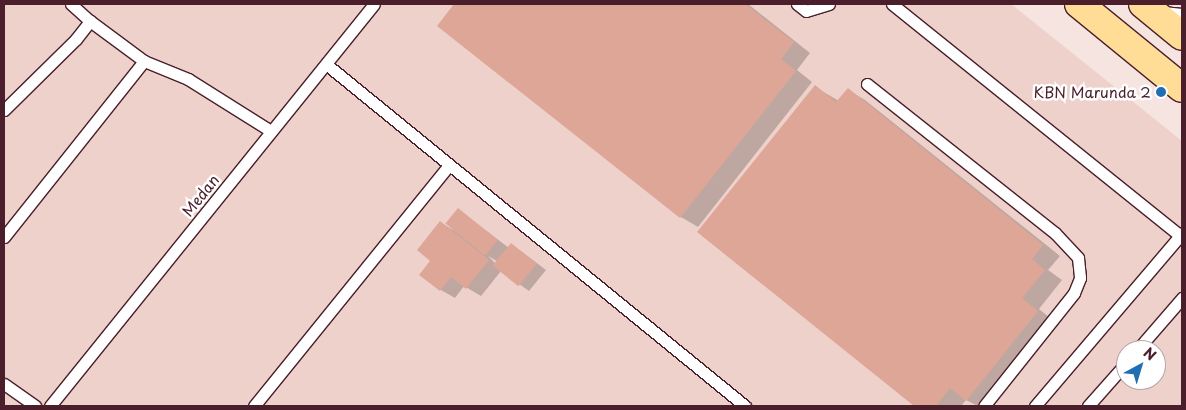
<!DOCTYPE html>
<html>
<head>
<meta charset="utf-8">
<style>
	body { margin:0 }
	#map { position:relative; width:1186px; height:410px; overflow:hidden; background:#f5e4e0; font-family:"Playpen Sans",sans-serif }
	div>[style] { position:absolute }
	.built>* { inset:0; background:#eed1ca }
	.shadow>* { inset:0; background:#0003 }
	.building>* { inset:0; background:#dea697; transform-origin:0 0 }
	.roads { filter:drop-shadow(1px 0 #4a1f2b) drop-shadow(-1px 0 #4a1f2b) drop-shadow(0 1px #4a1f2b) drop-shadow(0 -1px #4a1f2b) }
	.service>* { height:11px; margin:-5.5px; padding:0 5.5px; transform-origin:5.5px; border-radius:5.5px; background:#fff }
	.primary>* { height:28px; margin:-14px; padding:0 14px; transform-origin:14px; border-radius:14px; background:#ffdd96 }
	.dots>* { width:14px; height:14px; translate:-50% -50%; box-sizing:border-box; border:2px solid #fff; border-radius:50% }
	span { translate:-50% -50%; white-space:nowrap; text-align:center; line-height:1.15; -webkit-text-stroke:5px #fff; paint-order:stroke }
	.poi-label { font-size:15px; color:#4a1f2b }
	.right { translate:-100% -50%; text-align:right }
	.street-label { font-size:15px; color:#4a1f2b }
	.frame { position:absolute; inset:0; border:5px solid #4a1f2b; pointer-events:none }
	.north { position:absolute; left:1116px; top:340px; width:50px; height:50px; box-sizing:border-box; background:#fff; border:1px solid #b7a5aa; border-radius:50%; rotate:39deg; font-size:14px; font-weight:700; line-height:20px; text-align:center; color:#4a1f2b }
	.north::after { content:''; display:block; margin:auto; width:18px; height:22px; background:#1f6fb2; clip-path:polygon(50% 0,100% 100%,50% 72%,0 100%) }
</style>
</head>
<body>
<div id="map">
	<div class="built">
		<div style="clip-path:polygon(evenodd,4px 4px,1011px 4px,1182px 141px,1182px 406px,4px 406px,4px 4px,1126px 350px,1156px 350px,1156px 380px,1126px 380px,1126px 350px)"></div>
	</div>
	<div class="shadow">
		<div style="clip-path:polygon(456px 4px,748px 4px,810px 53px,797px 70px,812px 82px,698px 227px,681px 217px,438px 26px)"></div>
		<div style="clip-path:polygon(815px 87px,839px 101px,848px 90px,865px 100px,1060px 256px,1048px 270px,1062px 280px,1039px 309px,1055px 322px,987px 406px,978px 406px,966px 400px,961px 406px,916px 406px,699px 232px)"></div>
		<div style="clip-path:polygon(evenodd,459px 210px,509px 248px,511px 245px,521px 251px,546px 270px,529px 291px,501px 271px,481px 296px,464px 286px,455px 298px,441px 290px,432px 261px,440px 222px,453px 230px,459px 210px,488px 256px,495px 260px,498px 262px,496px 264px,488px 256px)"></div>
	</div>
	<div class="building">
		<div style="clip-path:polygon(454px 4px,745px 4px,794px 42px,781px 59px,796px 71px,680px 218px,437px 26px)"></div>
		<div style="clip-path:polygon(815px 85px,836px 102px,848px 88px,1043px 245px,1032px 259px,1045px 270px,1022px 298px,1038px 311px,966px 401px,950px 388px,936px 406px,914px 406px,697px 232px)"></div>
		<div style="left:458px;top:208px;width:51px;height:20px;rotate:39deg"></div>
		<div style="clip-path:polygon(440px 221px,489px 260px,466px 289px,451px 277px,440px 291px,419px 275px,430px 261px,417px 250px)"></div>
		<div style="left:511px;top:243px;width:33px;height:29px;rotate:39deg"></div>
	</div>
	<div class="roads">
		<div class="service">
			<div style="left:71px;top:4px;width:25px;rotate:42deg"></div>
			<div style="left:797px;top:4px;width:11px;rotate:38deg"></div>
			<div style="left:806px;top:11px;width:24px;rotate:-17deg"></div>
			<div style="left:892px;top:4px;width:372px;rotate:38.8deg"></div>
			<div style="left:1163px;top:12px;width:19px;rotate:6deg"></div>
			<div style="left:326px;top:64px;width:541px;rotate:39.22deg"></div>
			<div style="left:867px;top:84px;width:240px;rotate:38.4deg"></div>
			<div style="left:1055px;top:233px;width:34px;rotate:47deg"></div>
			<div style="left:1078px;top:258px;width:20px;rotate:84deg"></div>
			<div style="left:1080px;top:278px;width:16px;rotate:112deg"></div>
			<div style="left:1074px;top:293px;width:144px;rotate:128.5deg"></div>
			<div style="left:4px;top:110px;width:101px;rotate:-44.6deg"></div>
			<div style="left:76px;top:39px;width:23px;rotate:-52deg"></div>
			<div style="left:90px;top:21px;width:67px;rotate:36.5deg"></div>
			<div style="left:144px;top:61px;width:48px;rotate:22.2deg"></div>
			<div style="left:188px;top:79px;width:98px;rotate:32.1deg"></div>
			<div style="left:4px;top:237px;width:225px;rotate:-51.5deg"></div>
			<div style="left:1137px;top:350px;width:69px;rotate:-49.1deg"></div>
			<div style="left:4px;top:384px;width:38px;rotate:35deg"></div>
			<div style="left:50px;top:406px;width:516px;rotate:-51.13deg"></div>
			<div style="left:254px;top:406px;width:310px;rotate:-51deg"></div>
			<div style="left:1035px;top:406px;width:227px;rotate:-49.6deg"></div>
			<div style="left:1088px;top:406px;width:57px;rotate:-48.5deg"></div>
		</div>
		<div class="primary">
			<div style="left:1079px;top:4px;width:133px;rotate:39.2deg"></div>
			<div style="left:1143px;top:4px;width:50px;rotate:39.4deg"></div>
		</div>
	</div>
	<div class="dots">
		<div style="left:1161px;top:92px;background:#1f6fb2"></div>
	</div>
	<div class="poi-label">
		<span class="right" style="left:1151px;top:92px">KBN Marunda 2</span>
	</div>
	<div class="street-label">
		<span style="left:200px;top:195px;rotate:-51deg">Medan</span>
	</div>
	<div class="frame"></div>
	<div class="north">N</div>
</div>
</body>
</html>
